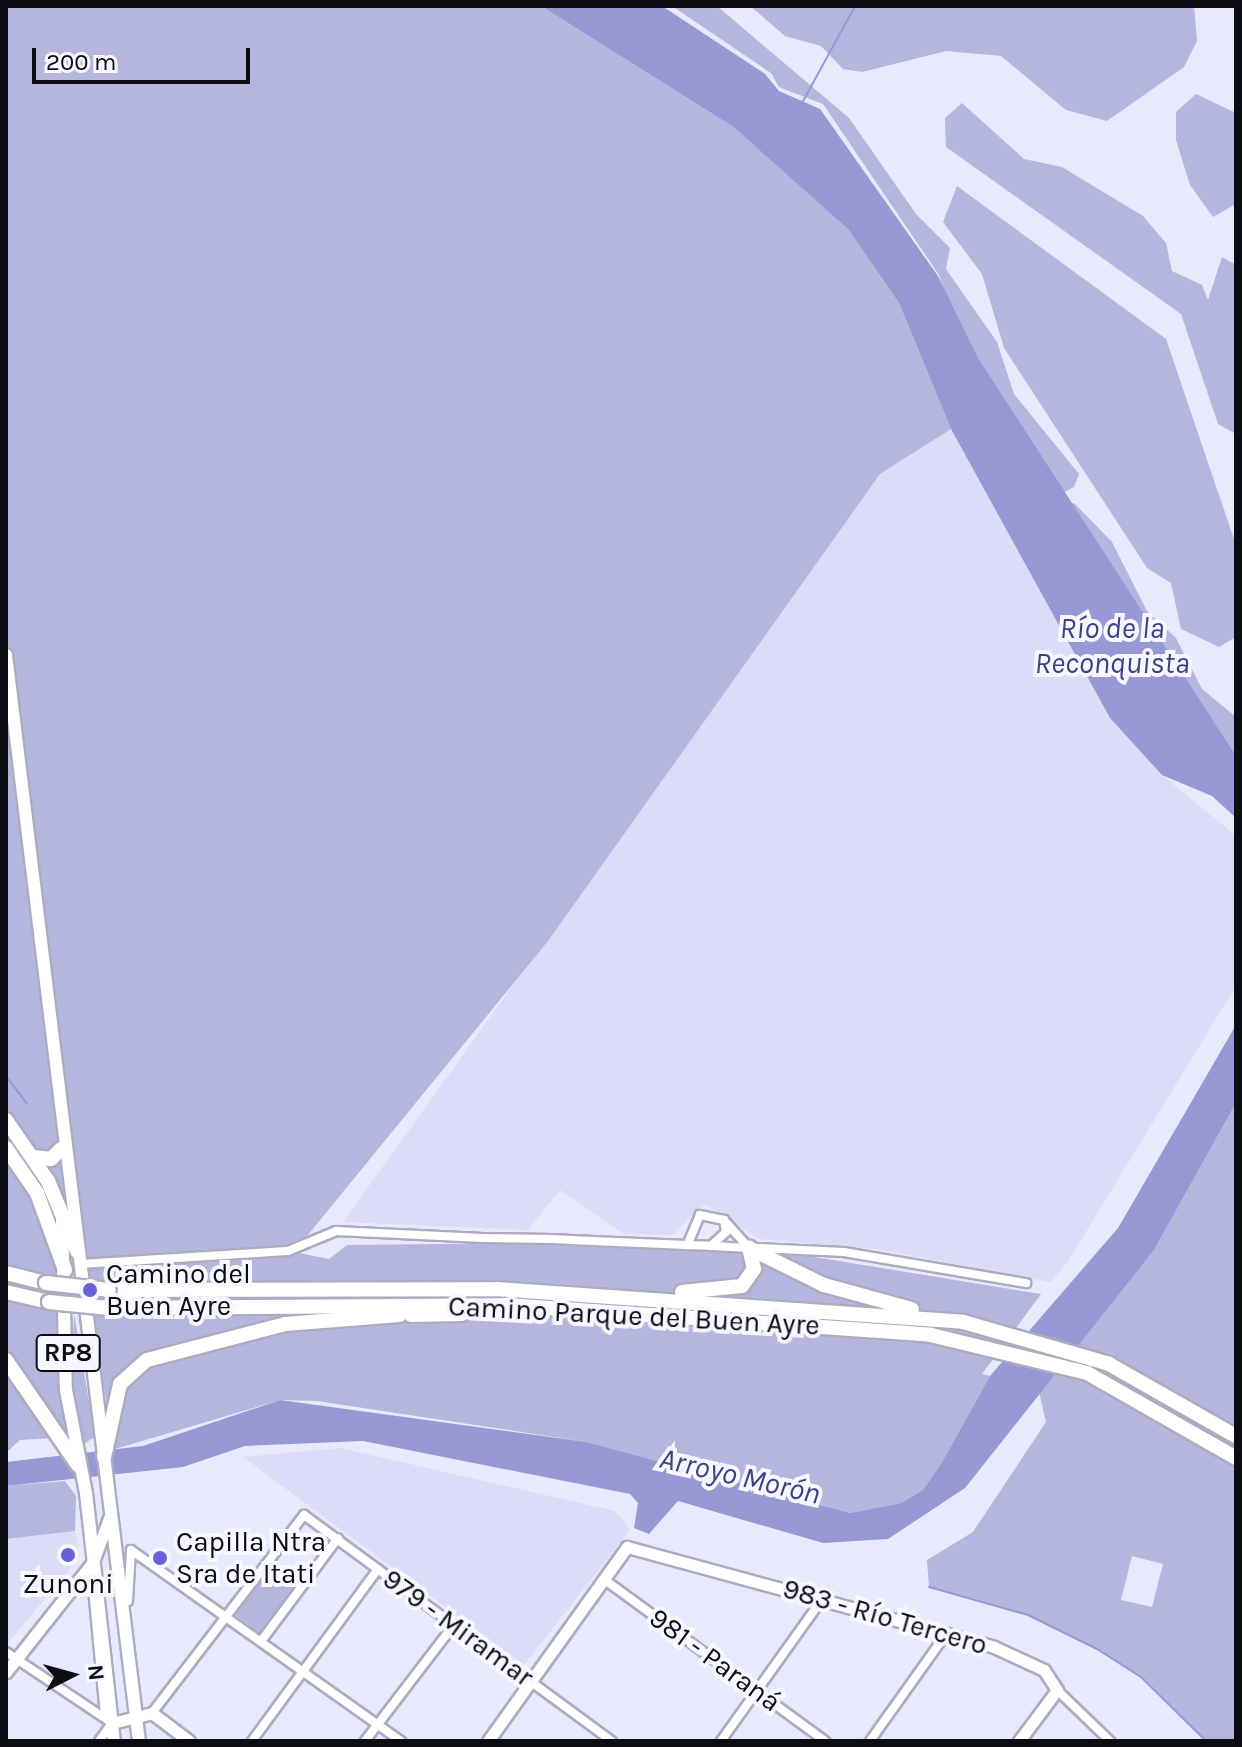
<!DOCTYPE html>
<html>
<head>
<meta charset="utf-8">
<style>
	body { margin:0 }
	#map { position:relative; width:1242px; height:1747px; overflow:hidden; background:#e7e9fc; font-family:Karla,sans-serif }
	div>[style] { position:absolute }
	.built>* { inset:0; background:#dbdcf7 }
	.green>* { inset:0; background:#b4b6de; transform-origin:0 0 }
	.water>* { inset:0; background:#9799d4 }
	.stream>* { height:2px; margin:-1px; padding:0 1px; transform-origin:1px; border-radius:1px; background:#9799d4 }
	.roads { filter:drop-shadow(2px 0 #abacbf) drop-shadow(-2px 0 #abacbf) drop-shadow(0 2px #abacbf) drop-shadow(0 -2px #abacbf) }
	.street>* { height:8px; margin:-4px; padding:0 4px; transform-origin:4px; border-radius:4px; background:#fff }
	.secondary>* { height:11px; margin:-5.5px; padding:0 5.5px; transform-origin:5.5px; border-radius:5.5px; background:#fff }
	.primary>* { height:12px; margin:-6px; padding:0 6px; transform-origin:6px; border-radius:6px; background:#fff }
	.highway>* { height:14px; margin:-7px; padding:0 7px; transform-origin:7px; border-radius:7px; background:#fff }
	.bridges { filter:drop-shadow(2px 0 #abacbf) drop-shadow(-2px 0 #abacbf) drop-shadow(0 2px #abacbf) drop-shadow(0 -2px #abacbf) }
	.highway-bridge>* { height:14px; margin:-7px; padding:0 7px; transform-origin:7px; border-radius:7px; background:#fff }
	.dots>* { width:22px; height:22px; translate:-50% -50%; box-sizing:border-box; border:4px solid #f6f7ff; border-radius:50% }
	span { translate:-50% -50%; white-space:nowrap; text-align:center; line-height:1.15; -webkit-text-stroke:8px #f6f7ff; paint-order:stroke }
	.shield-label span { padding:2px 6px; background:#f6f7ff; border:2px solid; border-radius:6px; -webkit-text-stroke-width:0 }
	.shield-label { font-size:26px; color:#0c0d13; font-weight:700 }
	.poi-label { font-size:28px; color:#0c0d13 }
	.left { translate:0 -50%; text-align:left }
	.street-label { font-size:28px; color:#0c0d13 }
	.water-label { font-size:30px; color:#423e85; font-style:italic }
	.frame { position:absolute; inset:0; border:8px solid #0c0d13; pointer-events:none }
	.north { position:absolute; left:32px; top:1635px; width:80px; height:80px; -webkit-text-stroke:6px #f6f7ff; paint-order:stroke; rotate:84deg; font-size:22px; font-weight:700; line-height:32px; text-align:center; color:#0c0d13 }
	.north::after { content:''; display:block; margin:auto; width:28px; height:36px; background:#0c0d13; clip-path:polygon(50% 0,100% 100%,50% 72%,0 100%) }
	.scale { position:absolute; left:32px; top:48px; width:218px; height:36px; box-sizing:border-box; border:4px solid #0c0d13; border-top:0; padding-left:10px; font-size:24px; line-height:28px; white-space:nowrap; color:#0c0d13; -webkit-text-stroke:6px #f6f7ff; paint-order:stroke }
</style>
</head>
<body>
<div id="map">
	<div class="built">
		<div style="clip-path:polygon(951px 429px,1110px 718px,1162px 775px,1236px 836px,1236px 986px,1067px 1263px,1050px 1282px,876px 1249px,759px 1239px,705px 1204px,672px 1235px,624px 1234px,560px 1190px,528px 1230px,343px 1222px,880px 474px)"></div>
		<div style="clip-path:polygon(340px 1448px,615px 1511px,630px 1530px,524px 1665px,243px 1457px)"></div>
		<div style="clip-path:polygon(75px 1531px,80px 1557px,7px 1644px,6px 1539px)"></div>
	</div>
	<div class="green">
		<div style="clip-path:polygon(6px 6px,541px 6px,735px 128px,782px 168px,848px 229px,899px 303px,951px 429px,880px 474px,548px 941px,294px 1252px,329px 1259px,347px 1245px,529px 1243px,808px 1256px,1041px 1294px,982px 1374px,990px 1376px,942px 1462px,923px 1490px,901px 1503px,850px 1513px,587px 1442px,317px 1401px,280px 1400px,115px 1449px,63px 1157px,72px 1437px,20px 1440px,6px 1453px)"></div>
		<div style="clip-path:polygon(672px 6px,717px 6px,849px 118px,916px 214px,950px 248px,946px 269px,997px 342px,1014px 394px,1079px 474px,1074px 487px,1061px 494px,959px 332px,939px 275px,823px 104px,779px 87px,771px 73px)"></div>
		<div style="clip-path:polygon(750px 6px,1194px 6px,1197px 41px,1184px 67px,1107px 121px,1066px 110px,1001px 56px,946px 51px,862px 72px,843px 69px,821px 46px,785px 36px)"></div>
		<div style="clip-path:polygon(1196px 94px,1236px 113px,1236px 204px,1213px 217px,1190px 185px,1176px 140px,1176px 112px)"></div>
		<div style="clip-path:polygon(962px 103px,1024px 159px,1062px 167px,1143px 216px,1166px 243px,1172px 271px,1202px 285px,1208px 300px,1222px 257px,1236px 265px,1236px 434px,1218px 424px,1181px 314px,946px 147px,945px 118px)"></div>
		<div style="clip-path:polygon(957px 186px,1166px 339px,1236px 545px,1236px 637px,1219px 647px,1181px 629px,1171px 583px,1147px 568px,1004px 348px,982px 274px,943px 222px)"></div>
		<div style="clip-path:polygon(1074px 503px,1112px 542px,1147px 611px,1176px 638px,1202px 689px,1236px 717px,1236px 765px,1066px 506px)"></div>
		<div style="clip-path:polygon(evenodd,1236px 1103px,1236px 1741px,1206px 1741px,1141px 1677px,1097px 1649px,1028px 1615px,929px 1587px,927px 1560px,973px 1532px,1046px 1422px,1039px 1392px,1154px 1250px,1236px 1103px,1132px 1556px,1163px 1564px,1152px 1607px,1121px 1600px,1132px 1556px)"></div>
		<div style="clip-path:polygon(74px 1314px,95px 1437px,82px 1445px,71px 1395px)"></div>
		<div style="clip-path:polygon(65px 1481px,76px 1496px,75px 1531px,6px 1539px,6px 1486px)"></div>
		<div style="left:270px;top:1566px;width:35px;height:60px;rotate:37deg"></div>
	</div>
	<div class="water">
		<div style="clip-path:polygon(541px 6px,662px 6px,765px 74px,779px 91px,820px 109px,938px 276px,978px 358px,1236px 756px,1236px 818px,1212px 796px,1162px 775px,1110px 718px,951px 429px,899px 303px,848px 229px,735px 128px)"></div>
		<div style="clip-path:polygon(1236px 1025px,1236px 1103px,1154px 1250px,965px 1488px,888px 1539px,823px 1543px,678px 1501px,649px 1534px,634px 1528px,638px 1503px,630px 1494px,363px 1441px,245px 1446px,183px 1467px,6px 1486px,6px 1462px,143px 1446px,280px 1400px,587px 1442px,850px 1513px,901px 1503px,923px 1490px,942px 1462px,990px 1376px,1118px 1228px)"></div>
	</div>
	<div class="stream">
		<div style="left:802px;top:103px;width:111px;rotate:-61.3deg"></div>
		<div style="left:6px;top:1076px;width:34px;rotate:53deg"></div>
		<div style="left:929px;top:1587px;width:103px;rotate:15.8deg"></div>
		<div style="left:1028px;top:1615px;width:77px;rotate:26.2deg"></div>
		<div style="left:1097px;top:1649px;width:52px;rotate:32.5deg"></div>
		<div style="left:1141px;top:1677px;width:91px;rotate:44.6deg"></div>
	</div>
	<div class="roads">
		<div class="street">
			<div style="left:712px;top:1246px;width:37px;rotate:3deg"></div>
			<div style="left:749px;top:1248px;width:38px;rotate:-132deg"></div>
			<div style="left:758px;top:1248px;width:86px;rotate:2.7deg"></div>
			<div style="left:844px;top:1252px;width:185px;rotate:9.7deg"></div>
			<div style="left:80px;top:1264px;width:208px;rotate:-3.6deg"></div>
			<div style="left:288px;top:1251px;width:52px;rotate:-22.6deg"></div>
			<div style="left:336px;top:1231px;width:147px;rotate:2.7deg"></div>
			<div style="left:483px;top:1238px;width:69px;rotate:0.8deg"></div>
			<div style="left:552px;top:1239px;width:41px;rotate:2.8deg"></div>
			<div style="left:593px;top:1241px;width:94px;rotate:2.4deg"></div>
			<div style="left:687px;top:1245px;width:24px;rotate:2deg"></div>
			<div style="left:711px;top:1246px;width:21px;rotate:-43deg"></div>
			<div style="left:726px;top:1232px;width:12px;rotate:-99deg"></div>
			<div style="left:724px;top:1220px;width:25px;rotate:-168deg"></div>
			<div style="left:700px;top:1215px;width:33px;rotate:113deg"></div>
			<div style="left:92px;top:1578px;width:139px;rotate:84.6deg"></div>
			<div style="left:605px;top:1580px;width:273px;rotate:36.2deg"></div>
			<div style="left:128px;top:1601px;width:51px;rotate:-86.6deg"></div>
			<div style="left:131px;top:1550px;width:331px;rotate:35.3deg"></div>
			<div style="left:262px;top:1640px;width:127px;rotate:-53.3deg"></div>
			<div style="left:6px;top:1652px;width:128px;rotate:33.8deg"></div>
			<div style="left:112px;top:1723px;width:22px;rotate:126deg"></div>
			<div style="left:1057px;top:1690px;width:74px;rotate:43.9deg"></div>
			<div style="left:152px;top:1713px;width:250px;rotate:-52.5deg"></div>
			<div style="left:304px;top:1515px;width:382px;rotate:36.3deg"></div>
			<div style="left:252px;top:1741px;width:213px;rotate:-53.8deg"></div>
			<div style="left:365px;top:1741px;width:145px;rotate:-52.6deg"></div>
			<div style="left:721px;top:1741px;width:171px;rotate:-54.5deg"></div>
			<div style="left:870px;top:1741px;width:131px;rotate:-54.6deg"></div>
		</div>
		<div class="secondary">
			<div style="left:6px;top:1672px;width:140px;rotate:-51.7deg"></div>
			<div style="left:93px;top:1562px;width:47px;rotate:-70deg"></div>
			<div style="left:112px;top:1723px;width:41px;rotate:-14deg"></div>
			<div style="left:152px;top:1713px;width:46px;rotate:37.1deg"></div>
			<div style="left:488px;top:1741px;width:239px;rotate:-54.4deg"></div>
			<div style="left:627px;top:1547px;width:380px;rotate:15.2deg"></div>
			<div style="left:994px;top:1647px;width:55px;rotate:24.7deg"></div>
			<div style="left:1044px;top:1670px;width:24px;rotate:57deg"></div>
			<div style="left:1057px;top:1690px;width:64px;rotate:126.7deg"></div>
		</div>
		<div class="primary">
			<div style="left:6px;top:655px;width:1094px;rotate:83.02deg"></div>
			<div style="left:62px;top:1220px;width:170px;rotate:88.7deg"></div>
			<div style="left:66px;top:1390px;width:105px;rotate:79deg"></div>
			<div style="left:86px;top:1493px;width:250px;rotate:83.6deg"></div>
		</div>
		<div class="highway">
			<div style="left:6px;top:1120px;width:74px;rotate:55.5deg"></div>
			<div style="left:48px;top:1181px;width:76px;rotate:67.5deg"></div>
			<div style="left:6px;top:1148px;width:55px;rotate:55.4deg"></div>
			<div style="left:37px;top:1193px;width:82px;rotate:70deg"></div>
			<div style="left:34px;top:1157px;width:17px;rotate:7deg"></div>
			<div style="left:51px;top:1159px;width:14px;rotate:-45deg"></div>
			<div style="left:749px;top:1248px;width:84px;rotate:26.3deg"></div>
			<div style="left:824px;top:1285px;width:91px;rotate:15.3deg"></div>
			<div style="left:6px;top:1273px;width:41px;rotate:14deg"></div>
			<div style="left:109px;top:1290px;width:387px;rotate:-0.1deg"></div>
			<div style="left:496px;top:1289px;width:468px;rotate:4deg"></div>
			<div style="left:963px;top:1322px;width:152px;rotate:16deg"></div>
			<div style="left:1109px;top:1364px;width:146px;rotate:29.6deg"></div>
			<div style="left:6px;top:1292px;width:44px;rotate:13.1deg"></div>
			<div style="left:682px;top:1292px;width:60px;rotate:-5.7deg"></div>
			<div style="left:742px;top:1286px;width:21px;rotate:-55deg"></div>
			<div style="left:754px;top:1269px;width:22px;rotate:-103deg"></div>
			<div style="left:109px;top:1308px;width:397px;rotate:-0.4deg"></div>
			<div style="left:506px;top:1305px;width:426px;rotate:4deg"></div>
			<div style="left:931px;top:1335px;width:161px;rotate:13.7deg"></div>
			<div style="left:1087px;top:1373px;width:172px;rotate:29.7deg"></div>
			<div style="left:411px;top:1315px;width:51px;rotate:-1.1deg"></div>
			<div style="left:6px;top:1360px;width:127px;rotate:55.6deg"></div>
			<div style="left:104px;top:1457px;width:75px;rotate:-77.6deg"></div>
			<div style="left:120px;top:1384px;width:36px;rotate:-42deg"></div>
			<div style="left:147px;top:1360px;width:143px;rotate:-14.6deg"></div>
			<div style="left:285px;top:1324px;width:115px;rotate:-4.5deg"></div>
		</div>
	</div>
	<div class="bridges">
		<div class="highway-bridge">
			<div style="left:46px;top:1283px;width:63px;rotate:6.3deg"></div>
			<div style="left:49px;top:1302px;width:60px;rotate:5.7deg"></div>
		</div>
	</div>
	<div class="dots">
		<div style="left:90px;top:1290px;background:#695fd8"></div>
		<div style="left:68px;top:1555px;background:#695fd8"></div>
		<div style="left:160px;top:1558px;background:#695fd8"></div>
	</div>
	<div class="shield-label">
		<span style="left:68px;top:1353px">RP8</span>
	</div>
	<div class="poi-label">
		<span class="left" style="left:106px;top:1290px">Camino del<br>Buen Ayre</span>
		<span class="left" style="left:176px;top:1558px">Capilla Ntra<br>Sra de Itati</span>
		<span style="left:68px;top:1584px">Zunoni</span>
	</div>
	<div class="street-label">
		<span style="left:634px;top:1316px;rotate:3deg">Camino Parque del Buen Ayre</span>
		<span style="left:885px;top:1617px;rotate:16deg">983 - Río Tercero</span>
		<span style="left:458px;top:1628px;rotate:36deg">979 - Miramar</span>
		<span style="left:715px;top:1660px;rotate:36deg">981 - Paraná</span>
	</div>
	<div class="water-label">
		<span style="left:1112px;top:645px">Río de la<br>Reconquista</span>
		<span style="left:740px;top:1476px;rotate:13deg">Arroyo Morón</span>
	</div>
	<div class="frame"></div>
	<div class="north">N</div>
	<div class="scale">200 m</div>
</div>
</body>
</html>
